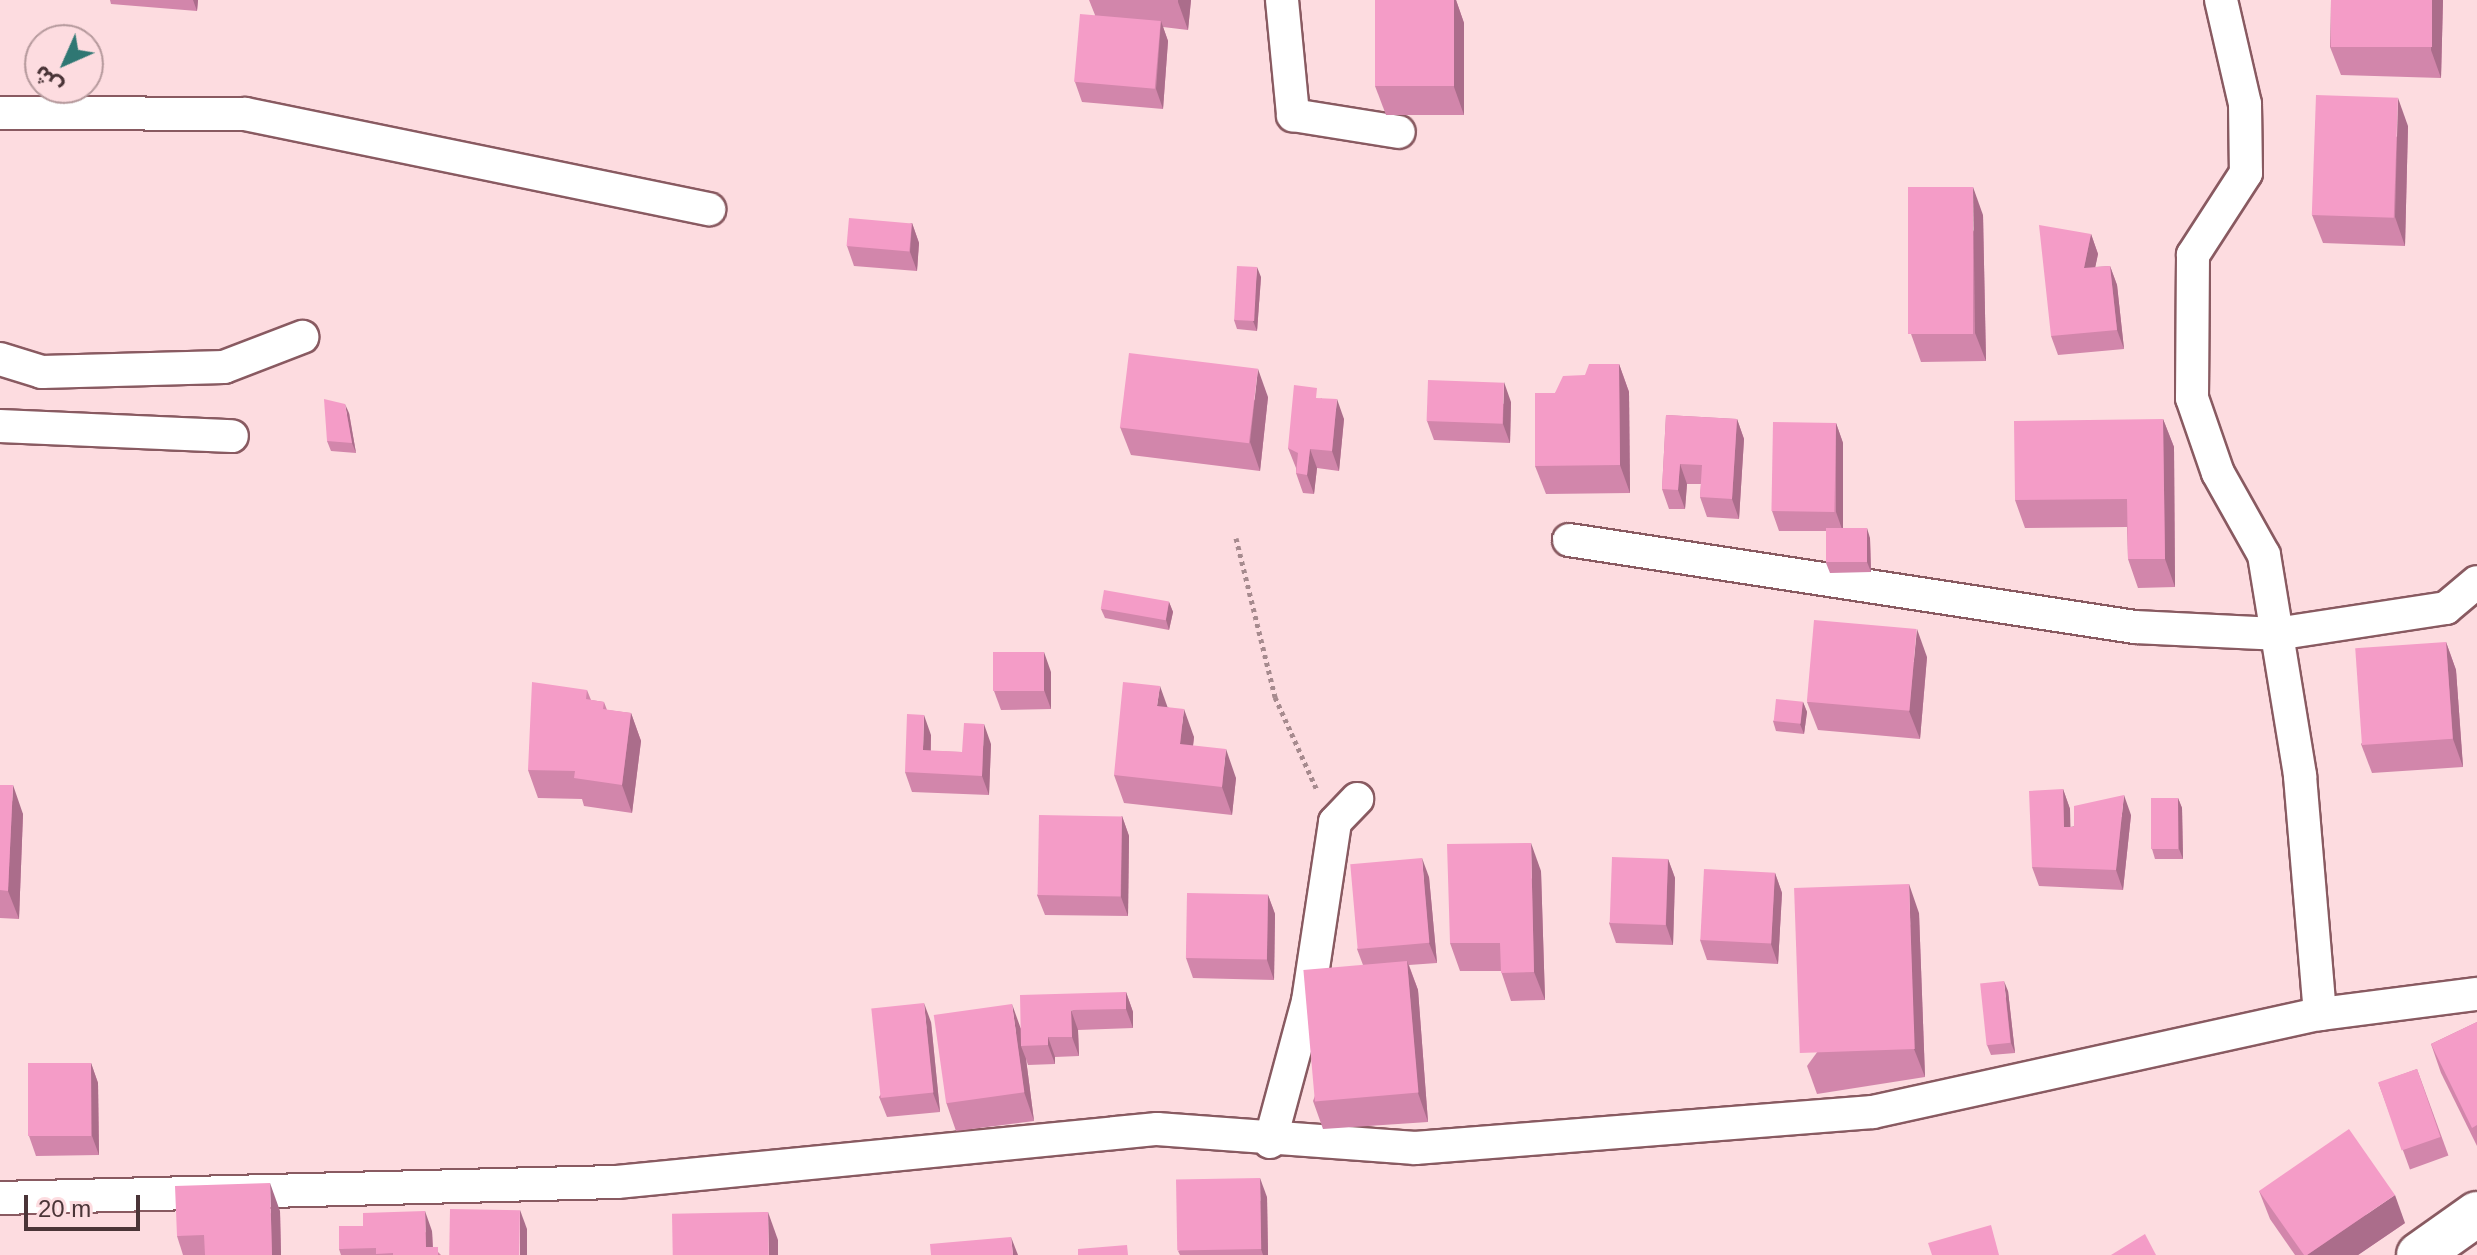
<!DOCTYPE html>
<html>
<head>
<meta charset="utf-8">
<style>
	body { margin:0 }
	#map { position:relative; width:2477px; height:1255px; overflow:hidden; background:#fddce0; font-family:Arial,"Noto Sans Arabic",sans-serif }
	div>[style] { position:absolute }
	.path>* { height:5px; margin-top:-2.5px; transform-origin:0; background:repeating-linear-gradient(90deg,#a68a8e 0 4px,transparent 0 8px) }
	.roads { filter:drop-shadow(2px 0 #895a61) drop-shadow(-2px 0 #895a61) drop-shadow(0 2px #895a61) drop-shadow(0 -2px #895a61) }
	.street>* { height:32px; margin:-16px; padding:0 16px; transform-origin:16px; border-radius:16px; background:#fff }
	.secondary>* { height:44px; margin:-22px; padding:0 22px; transform-origin:22px; border-radius:22px; background:#fff }
	.wall>* { inset:0; background:#d286ab; transform-origin:0 0 }
	.shaded-wall>* { inset:0; background:#ab6d8b }
	.building>* { inset:0; background:#f49cc7; transform-origin:0 0 }
	span { translate:-50% -50%; white-space:nowrap; text-align:center; line-height:1.15; -webkit-text-stroke:6px #fddce0; paint-order:stroke }
	.north { position:absolute; left:24px; top:24px; width:80px; height:80px; box-sizing:border-box; background:#fddce0; border:2px solid #b5999c; border-radius:50%; rotate:225deg; font-size:22px; font-weight:700; line-height:32px; text-align:center; color:#4a3437 }
	.north::after { content:''; display:block; margin:auto; width:28px; height:36px; background:#2f7773; clip-path:polygon(50% 0,100% 100%,50% 72%,0 100%) }
	.scale { position:absolute; left:24px; top:1195px; width:116px; height:36px; box-sizing:border-box; border:4px solid #4a3437; border-top:0; padding-left:10px; font-size:24px; line-height:28px; white-space:nowrap; color:#4a3437; -webkit-text-stroke:6px #fddce0; paint-order:stroke }
</style>
</head>
<body>
<div id="map">
	<div class="path">
		<div style="left:1236px;top:538px;width:164px;rotate:76.2deg"></div>
		<div style="left:1275px;top:697px;width:102px;rotate:65.7deg"></div>
	</div>
	<div class="roads">
		<div class="street">
			<div style="left:1282px;top:0;width:116px;rotate:84.5deg"></div>
			<div style="left:1293px;top:115px;width:107px;rotate:9.1deg"></div>
			<div style="left:2221px;top:0;width:107px;rotate:77deg"></div>
			<div style="left:2245px;top:104px;width:69px;rotate:89.2deg"></div>
			<div style="left:2246px;top:173px;width:98px;rotate:122.9deg"></div>
			<div style="left:2193px;top:255px;width:143px;rotate:90.4deg"></div>
			<div style="left:2192px;top:398px;width:79px;rotate:70.9deg"></div>
			<div style="left:2218px;top:473px;width:94px;rotate:60.7deg"></div>
			<div style="left:2264px;top:555px;width:224px;rotate:80.7deg"></div>
			<div style="left:2300px;top:776px;width:239px;rotate:85.2deg"></div>
			<div style="left:0;top:113px;width:245px;rotate:0.2deg"></div>
			<div style="left:245px;top:114px;width:474px;rotate:11.6deg"></div>
			<div style="left:0;top:359px;width:44px;rotate:17.2deg"></div>
			<div style="left:42px;top:372px;width:182px;rotate:-1.6deg"></div>
			<div style="left:224px;top:367px;width:84px;rotate:-21deg"></div>
			<div style="left:0;top:426px;width:232px;rotate:2.5deg"></div>
			<div style="left:1569px;top:540px;width:573px;rotate:8.74deg"></div>
			<div style="left:2135px;top:627px;width:141px;rotate:2.8deg"></div>
			<div style="left:2276px;top:634px;width:172px;rotate:-8.7deg"></div>
			<div style="left:2446px;top:608px;width:40px;rotate:-40deg"></div>
			<div style="left:1270px;top:1142px;width:146px;rotate:-74.9deg"></div>
			<div style="left:1308px;top:1001px;width:181px;rotate:-81.4deg"></div>
			<div style="left:1335px;top:822px;width:32px;rotate:-46deg"></div>
			<div style="left:0;top:1198px;width:617px;rotate:-1.49deg"></div>
			<div style="left:617px;top:1182px;width:543px;rotate:-5.61deg"></div>
			<div style="left:1157px;top:1129px;width:259px;rotate:4.2deg"></div>
			<div style="left:1415px;top:1148px;width:459px;rotate:-4.5deg"></div>
			<div style="left:1873px;top:1112px;width:458px;rotate:-12.4deg"></div>
			<div style="left:2320px;top:1014px;width:158px;rotate:-7.3deg"></div>
		</div>
		<div class="secondary">
			<div style="left:2419px;top:1255px;width:71px;rotate:-35.3deg"></div>
		</div>
	</div>
	<div class="wall">
		<div style="clip-path:polygon(110px 0,198px 0,197px 11px,111px 4px)"></div>
		<div style="clip-path:polygon(1089px 0,1191px 0,1188px 30px,1163px 27px,1168px 41px,1163px 109px,1082px 102px,1075px 82px,1095px 15px)"></div>
		<div style="clip-path:polygon(1375px 0,1456px 0,1464px 23px,1464px 115px,1386px 115px,1375px 86px)"></div>
		<div style="clip-path:polygon(2331px 0,2443px 0,2441px 78px,2341px 75px,2330px 47px)"></div>
		<div style="clip-path:polygon(2408px 126px,2405px 246px,2323px 243px,2312px 215px)"></div>
		<div style="clip-path:polygon(1983px 215px,1986px 361px,1921px 362px,1911px 334px)"></div>
		<div style="clip-path:polygon(912px 223px,919px 243px,917px 271px,854px 266px,847px 246px)"></div>
		<div style="clip-path:polygon(2091px 234px,2098px 254px,2095px 267px,2110px 266px,2117px 285px,2124px 349px,2058px 355px,2051px 336px)"></div>
		<div style="clip-path:polygon(1261px 277px,1257px 331px,1237px 329px,1234px 320px)"></div>
		<div style="clip-path:polygon(1619px 364px,1629px 392px,1630px 493px,1546px 494px,1535px 466px,1555px 393px,1585px 375px)"></div>
		<div style="clip-path:polygon(1268px 397px,1260px 471px,1131px 455px,1120px 427px)"></div>
		<div style="clip-path:polygon(1321px 398px,1344px 419px,1339px 471px,1317px 468px,1314px 494px,1303px 493px,1296px 473px,1296px 468px,1288px 448px)"></div>
		<div style="clip-path:polygon(1511px 402px,1510px 443px,1434px 440px,1427px 421px)"></div>
		<div style="clip-path:polygon(349px 413px,356px 453px,331px 451px,327px 441px)"></div>
		<div style="clip-path:polygon(1666px 415px,1737px 419px,1744px 439px,1739px 519px,1707px 517px,1700px 497px,1701px 484px,1687px 484px,1685px 509px,1669px 509px,1662px 489px)"></div>
		<div style="clip-path:polygon(2163px 419px,2174px 447px,2175px 587px,2138px 588px,2128px 559px,2127px 527px,2025px 528px,2015px 500px)"></div>
		<div style="clip-path:polygon(1836px 423px,1843px 443px,1843px 529px,1870px 538px,1871px 572px,1830px 573px,1826px 563px,1826px 531px,1779px 531px,1772px 511px)"></div>
		<div style="clip-path:polygon(1169px 602px,1173px 612px,1169px 630px,1105px 618px,1101px 609px)"></div>
		<div style="clip-path:polygon(2446px 642px,2456px 670px,2463px 767px,2372px 773px,2361px 744px)"></div>
		<div style="clip-path:polygon(1927px 657px,1920px 739px,1818px 730px,1807px 702px)"></div>
		<div style="clip-path:polygon(1051px 672px,1051px 709px,1001px 710px,994px 691px)"></div>
		<div style="clip-path:polygon(587px 690px,591px 700px,604px 702px,607px 710px,631px 713px,641px 741px,632px 813px,584px 806px,582px 799px,538px 798px,528px 770px)"></div>
		<div style="clip-path:polygon(1803px 702px,1807px 712px,1804px 734px,1776px 731px,1773px 721px)"></div>
		<div style="clip-path:polygon(1168px 707px,1194px 737px,1193px 746px,1236px 778px,1232px 815px,1124px 803px,1114px 775px)"></div>
		<div style="clip-path:polygon(931px 735px,931px 751px,962px 752px,991px 744px,989px 795px,912px 792px,905px 772px)"></div>
		<div style="clip-path:polygon(0 785px,23px 814px,19px 919px,0 918px)"></div>
		<div style="clip-path:polygon(2063px 789px,2070px 809px,2070px 827px,2131px 815px,2123px 890px,2039px 886px,2032px 867px)"></div>
		<div style="clip-path:polygon(2178px 798px,2182px 808px,2183px 859px,2155px 859px,2152px 849px)"></div>
		<div style="clip-path:polygon(1122px 816px,1129px 836px,1128px 916px,1045px 915px,1037px 895px)"></div>
		<div style="clip-path:polygon(1668px 859px,1675px 878px,1673px 945px,1616px 943px,1609px 923px)"></div>
		<div style="clip-path:polygon(1541px 871px,1545px 1000px,1511px 1001px,1501px 971px,1460px 971px,1450px 943px)"></div>
		<div style="clip-path:polygon(1775px 873px,1782px 893px,1778px 964px,1707px 960px,1700px 940px)"></div>
		<div style="clip-path:polygon(1429px 877px,1437px 963px,1409px 965px,1418px 990px,1428px 1122px,1323px 1129px,1313px 1101px,1363px 965px,1357px 949px)"></div>
		<div style="clip-path:polygon(1268px 895px,1275px 914px,1274px 980px,1193px 978px,1186px 958px)"></div>
		<div style="clip-path:polygon(1919px 913px,1925px 1077px,1817px 1094px,1807px 1066px)"></div>
		<div style="clip-path:polygon(2008px 991px,2015px 1053px,1991px 1055px,1987px 1045px)"></div>
		<div style="clip-path:polygon(1126px 992px,1133px 1012px,1133px 1028px,1078px 1030px,1079px 1056px,1055px 1057px,1055px 1064px,1028px 1065px,1026px 1059px,1034px 1121px,956px 1131px,946px 1102px,1020px 1028px)"></div>
		<div style="clip-path:polygon(931px 1022px,940px 1112px,887px 1117px,879px 1097px)"></div>
		<div style="clip-path:polygon(2477px 1022px,2477px 1146px,2441px 1073px,2431px 1044px)"></div>
		<div style="clip-path:polygon(91px 1063px,98px 1083px,99px 1155px,36px 1156px,29px 1136px)"></div>
		<div style="left:2417px;top:1069px;width:92px;height:41px;rotate:70deg"></div>
		<div style="clip-path:polygon(2259px 1191px,2405px 1223px,2358px 1255px,2295px 1255px,2270px 1219px)"></div>
		<div style="clip-path:polygon(1267px 1197px,1268px 1255px,1180px 1255px,1178px 1251px)"></div>
		<div style="clip-path:polygon(280px 1211px,281px 1255px,183px 1255px,177px 1236px)"></div>
		<div style="clip-path:polygon(432px 1231px,433px 1247px,441px 1255px,341px 1255px,339px 1249px)"></div>
	</div>
	<div class="shaded-wall">
		<div style="clip-path:polygon(193px 0,198px 0,197px 11px)"></div>
		<div style="clip-path:polygon(1178px 0,1191px 0,1188px 30px,1178px 2px)"></div>
		<div style="clip-path:polygon(1454px 0,1456px 0,1464px 23px,1464px 115px,1454px 87px)"></div>
		<div style="clip-path:polygon(2432px 0,2443px 0,2441px 78px,2431px 50px)"></div>
		<div style="clip-path:polygon(1161px 21px,1168px 41px,1163px 109px,1156px 89px)"></div>
		<div style="clip-path:polygon(2398px 98px,2408px 126px,2405px 246px,2395px 217px)"></div>
		<div style="clip-path:polygon(1973px 187px,1983px 215px,1986px 361px,1975px 333px)"></div>
		<div style="clip-path:polygon(912px 223px,919px 243px,917px 271px,910px 252px)"></div>
		<div style="clip-path:polygon(2091px 234px,2098px 254px,2091px 288px,2084px 268px)"></div>
		<div style="clip-path:polygon(2110px 266px,2117px 285px,2124px 349px,2117px 330px)"></div>
		<div style="clip-path:polygon(1257px 267px,1261px 277px,1257px 331px,1253px 321px)"></div>
		<div style="clip-path:polygon(1619px 364px,1629px 392px,1630px 493px,1620px 465px)"></div>
		<div style="clip-path:polygon(1258px 369px,1268px 397px,1260px 471px,1250px 442px)"></div>
		<div style="clip-path:polygon(1504px 382px,1511px 402px,1510px 443px,1503px 424px)"></div>
		<div style="clip-path:polygon(1337px 399px,1344px 419px,1339px 471px,1332px 451px)"></div>
		<div style="clip-path:polygon(345px 404px,349px 413px,356px 453px,352px 443px)"></div>
		<div style="clip-path:polygon(1737px 419px,1744px 439px,1739px 519px,1732px 499px)"></div>
		<div style="clip-path:polygon(2163px 419px,2174px 447px,2175px 587px,2165px 559px)"></div>
		<div style="clip-path:polygon(1836px 423px,1843px 443px,1843px 532px,1836px 512px)"></div>
		<div style="clip-path:polygon(1310px 449px,1317px 468px,1314px 494px,1307px 475px)"></div>
		<div style="clip-path:polygon(1680px 464px,1687px 484px,1685px 509px,1678px 490px)"></div>
		<div style="clip-path:polygon(1867px 528px,1870px 538px,1871px 572px,1867px 562px)"></div>
		<div style="clip-path:polygon(1169px 602px,1173px 612px,1169px 630px,1166px 620px)"></div>
		<div style="clip-path:polygon(1917px 629px,1927px 657px,1920px 739px,1909px 711px)"></div>
		<div style="clip-path:polygon(2446px 642px,2456px 670px,2463px 767px,2453px 739px)"></div>
		<div style="clip-path:polygon(1044px 652px,1051px 672px,1051px 709px,1044px 690px)"></div>
		<div style="clip-path:polygon(1160px 686px,1170px 714px,1157px 706px)"></div>
		<div style="clip-path:polygon(1803px 702px,1807px 712px,1804px 734px,1800px 724px)"></div>
		<div style="clip-path:polygon(1184px 709px,1194px 737px,1190px 772px,1180px 744px)"></div>
		<div style="clip-path:polygon(631px 713px,641px 741px,632px 813px,622px 785px)"></div>
		<div style="clip-path:polygon(924px 715px,931px 735px,930px 770px,923px 750px)"></div>
		<div style="clip-path:polygon(984px 724px,991px 744px,989px 795px,982px 776px)"></div>
		<div style="clip-path:polygon(1226px 749px,1236px 778px,1232px 815px,1222px 787px)"></div>
		<div style="clip-path:polygon(13px 785px,23px 814px,19px 919px,8px 891px)"></div>
		<div style="clip-path:polygon(2063px 789px,2070px 809px,2071px 847px,2064px 827px)"></div>
		<div style="clip-path:polygon(2124px 795px,2131px 815px,2123px 890px,2116px 870px)"></div>
		<div style="clip-path:polygon(2178px 798px,2182px 808px,2183px 859px,2179px 849px)"></div>
		<div style="clip-path:polygon(1122px 816px,1129px 836px,1128px 916px,1121px 897px)"></div>
		<div style="clip-path:polygon(1531px 843px,1541px 871px,1545px 1000px,1534px 972px)"></div>
		<div style="clip-path:polygon(1422px 858px,1429px 877px,1437px 963px,1429px 943px)"></div>
		<div style="clip-path:polygon(1668px 859px,1675px 878px,1673px 945px,1666px 925px)"></div>
		<div style="clip-path:polygon(1775px 873px,1782px 893px,1778px 964px,1771px 944px)"></div>
		<div style="clip-path:polygon(1909px 884px,1919px 913px,1925px 1077px,1914px 1049px)"></div>
		<div style="clip-path:polygon(1268px 895px,1275px 914px,1274px 980px,1267px 960px)"></div>
		<div style="clip-path:polygon(1407px 961px,1418px 990px,1428px 1122px,1418px 1093px)"></div>
		<div style="clip-path:polygon(2004px 981px,2008px 991px,2015px 1053px,2011px 1043px)"></div>
		<div style="clip-path:polygon(1126px 992px,1133px 1012px,1133px 1028px,1126px 1009px)"></div>
		<div style="clip-path:polygon(924px 1003px,931px 1022px,940px 1112px,933px 1093px)"></div>
		<div style="clip-path:polygon(1012px 1004px,1022px 1032px,1021px 1046px,1026px 1059px,1034px 1121px,1024px 1092px)"></div>
		<div style="clip-path:polygon(1071px 1010px,1078px 1030px,1079px 1056px,1072px 1037px)"></div>
		<div style="clip-path:polygon(1048px 1037px,1055px 1057px,1055px 1064px,1048px 1045px)"></div>
		<div style="clip-path:polygon(91px 1063px,98px 1083px,99px 1155px,92px 1136px)"></div>
		<div style="clip-path:polygon(1260px 1178px,1267px 1197px,1268px 1255px,1263px 1255px,1261px 1249px)"></div>
		<div style="clip-path:polygon(270px 1183px,280px 1211px,281px 1255px,272px 1255px)"></div>
		<div style="clip-path:polygon(2395px 1195px,2405px 1223px,2358px 1255px,2307px 1255px)"></div>
		<div style="clip-path:polygon(520px 1210px,527px 1229px,527px 1255px,520px 1255px)"></div>
		<div style="clip-path:polygon(425px 1211px,432px 1231px,433px 1255px,426px 1247px)"></div>
		<div style="clip-path:polygon(768px 1212px,778px 1240px,778px 1255px,769px 1255px)"></div>
		<div style="clip-path:polygon(1011px 1237px,1018px 1255px,1013px 1255px)"></div>
	</div>
	<div class="building">
		<div style="left:1375px;top:0;width:79px;height:86px"></div>
		<div style="left:2331px;top:0;width:101px;height:47px"></div>
		<div style="left:1080px;top:14px;width:81px;height:68px;rotate:5deg"></div>
		<div style="left:2316px;top:95px;width:82px;height:120px;rotate:2deg"></div>
		<div style="left:1908px;top:187px;width:65px;height:147px"></div>
		<div style="left:849px;top:218px;width:63px;height:28px;rotate:5deg"></div>
		<div style="clip-path:polygon(2039px 225px,2091px 234px,2084px 268px,2110px 266px,2117px 330px,2051px 336px)"></div>
		<div style="left:1237px;top:266px;width:20px;height:54px;rotate:3deg"></div>
		<div style="left:1129px;top:353px;width:130px;height:75px;rotate:7deg"></div>
		<div style="clip-path:polygon(1589px 364px,1619px 364px,1620px 465px,1535px 466px,1535px 393px,1555px 393px,1563px 376px,1585px 375px)"></div>
		<div style="left:1428px;top:380px;width:76px;height:41px;rotate:2deg"></div>
		<div style="clip-path:polygon(1294px 385px,1317px 388px,1316px 398px,1337px 399px,1332px 451px,1310px 449px,1307px 475px,1296px 473px,1298px 453px,1288px 448px)"></div>
		<div style="clip-path:polygon(324px 399px,345px 404px,352px 443px,327px 441px)"></div>
		<div style="clip-path:polygon(1666px 415px,1737px 419px,1732px 499px,1700px 497px,1702px 465px,1680px 464px,1678px 490px,1662px 489px)"></div>
		<div style="clip-path:polygon(2163px 419px,2165px 559px,2128px 559px,2127px 499px,2015px 500px,2014px 421px)"></div>
		<div style="left:1773px;top:422px;width:63px;height:89px;rotate:1deg"></div>
		<div style="left:1867px;top:528px;width:34px;height:41px;rotate:90deg"></div>
		<div style="left:1104px;top:590px;width:66px;height:19px;rotate:10deg"></div>
		<div style="left:1814px;top:620px;width:103px;height:82px;rotate:5deg"></div>
		<div style="left:2446px;top:642px;width:97px;height:91px;rotate:86deg"></div>
		<div style="left:993px;top:652px;width:51px;height:39px"></div>
		<div style="clip-path:polygon(532px 682px,587px 690px,586px 699px,604px 702px,603px 709px,631px 713px,622px 785px,574px 778px,575px 771px,528px 770px)"></div>
		<div style="clip-path:polygon(1123px 682px,1160px 686px,1157px 706px,1184px 709px,1180px 744px,1226px 749px,1222px 787px,1114px 775px)"></div>
		<div style="left:1776px;top:699px;width:27px;height:22px;rotate:6deg"></div>
		<div style="clip-path:polygon(907px 714px,924px 715px,923px 750px,962px 752px,964px 723px,984px 724px,982px 776px,905px 772px)"></div>
		<div style="clip-path:polygon(0 785px,13px 785px,8px 891px,0 890px)"></div>
		<div style="clip-path:polygon(2063px 789px,2064px 827px,2074px 827px,2074px 806px,2124px 795px,2116px 870px,2032px 867px,2029px 791px)"></div>
		<div style="left:2151px;top:798px;width:27px;height:51px"></div>
		<div style="left:1039px;top:815px;width:83px;height:80px;rotate:1deg"></div>
		<div style="clip-path:polygon(1531px 843px,1534px 972px,1501px 973px,1500px 943px,1450px 943px,1447px 844px)"></div>
		<div style="left:1612px;top:857px;width:56px;height:66px;rotate:2deg"></div>
		<div style="left:1422px;top:858px;width:85px;height:72px;rotate:85deg"></div>
		<div style="left:1704px;top:869px;width:71px;height:71px;rotate:3deg"></div>
		<div style="left:1909px;top:884px;width:165px;height:115px;rotate:88deg"></div>
		<div style="left:1187px;top:893px;width:81px;height:65px;rotate:1deg"></div>
		<div style="left:1407px;top:961px;width:132px;height:104px;rotate:85deg"></div>
		<div style="left:2004px;top:981px;width:62px;height:24px;rotate:84deg"></div>
		<div style="clip-path:polygon(1126px 992px,1126px 1009px,1071px 1010px,1072px 1037px,1048px 1037px,1048px 1045px,1021px 1046px,1020px 995px)"></div>
		<div style="left:924px;top:1003px;width:90px;height:53px;rotate:84deg"></div>
		<div style="left:1012px;top:1004px;width:89px;height:79px;rotate:82deg"></div>
		<div style="clip-path:polygon(2477px 1022px,2477px 1125px,2472px 1128px,2431px 1044px)"></div>
		<div style="left:28px;top:1063px;width:63px;height:73px"></div>
		<div style="left:2417px;top:1069px;width:72px;height:41px;rotate:71deg"></div>
		<div style="clip-path:polygon(2349px 1129px,2395px 1195px,2307px 1255px,2304px 1255px,2259px 1191px)"></div>
		<div style="left:1260px;top:1178px;width:71px;height:84px;rotate:89deg"></div>
		<div style="clip-path:polygon(270px 1183px,272px 1255px,205px 1255px,204px 1235px,177px 1236px,175px 1186px)"></div>
		<div style="left:450px;top:1209px;width:70px;height:46px;rotate:1deg"></div>
		<div style="clip-path:polygon(425px 1211px,426px 1247px,438px 1247px,438px 1255px,393px 1255px,393px 1253px,376px 1254px,376px 1248px,339px 1249px,339px 1226px,363px 1226px,363px 1213px)"></div>
		<div style="left:768px;top:1212px;width:43px;height:96px;rotate:89deg"></div>
		<div style="clip-path:polygon(1991px 1225px,1999px 1255px,1932px 1255px,1928px 1243px)"></div>
		<div style="clip-path:polygon(2145px 1234px,2156px 1255px,2111px 1255px)"></div>
		<div style="clip-path:polygon(1011px 1237px,1013px 1255px,931px 1255px,930px 1244px)"></div>
		<div style="clip-path:polygon(1127px 1245px,1128px 1255px,1078px 1255px,1078px 1249px)"></div>
	</div>
	<div class="north">ش</div>
	<div class="scale">20 m</div>
</div>
</body>
</html>
